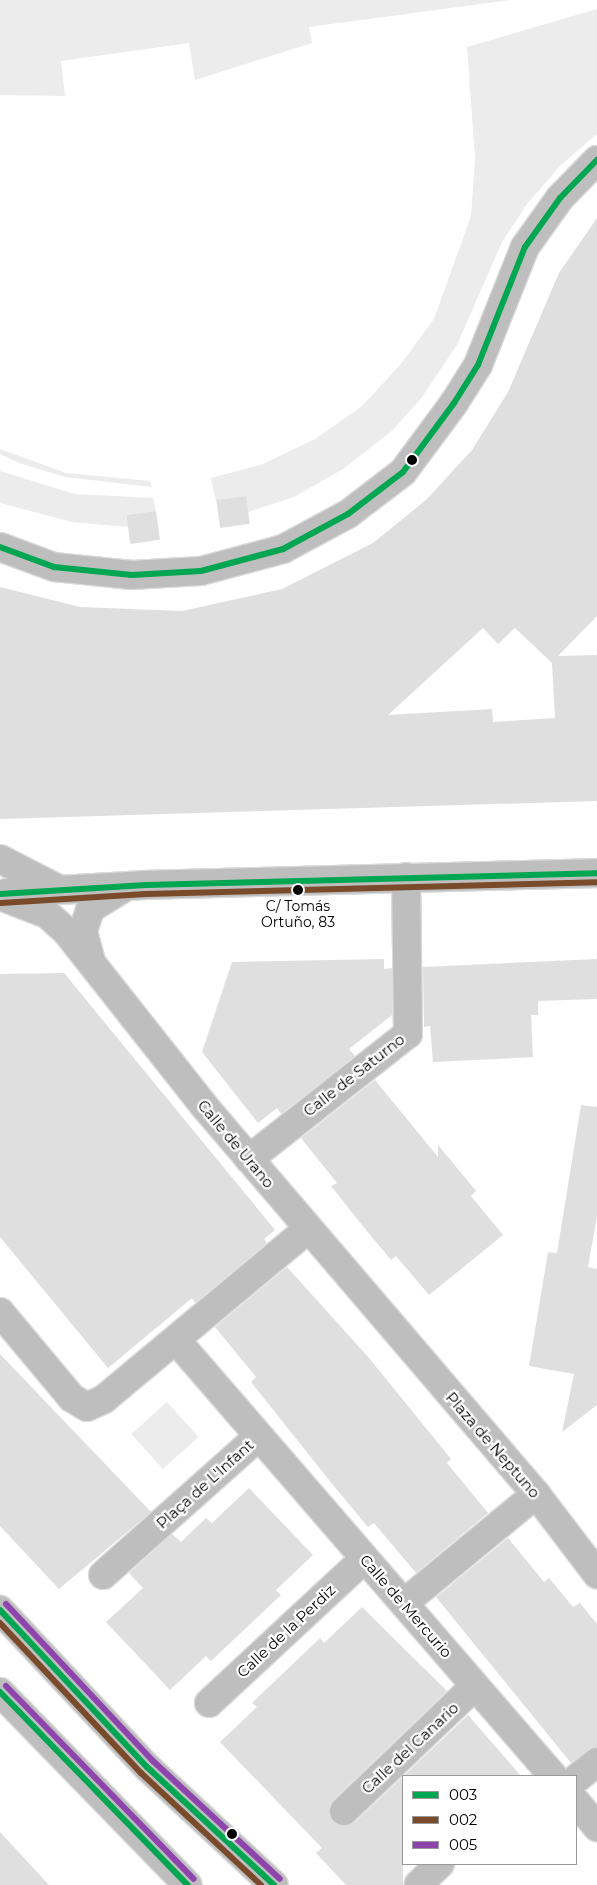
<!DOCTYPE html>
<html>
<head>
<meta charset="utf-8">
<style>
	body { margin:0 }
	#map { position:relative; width:597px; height:1885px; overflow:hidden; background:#fff; font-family:Montserrat,sans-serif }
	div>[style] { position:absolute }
	.green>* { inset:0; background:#ececec; transform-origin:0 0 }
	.building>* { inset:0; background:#dfdfdf; transform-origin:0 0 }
	.roads { filter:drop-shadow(1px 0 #dbdbdb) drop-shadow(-1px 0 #dbdbdb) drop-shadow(0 1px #dbdbdb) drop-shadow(0 -1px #dbdbdb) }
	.minor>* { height:28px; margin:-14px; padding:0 14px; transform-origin:14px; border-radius:14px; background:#bebebe }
	.major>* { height:28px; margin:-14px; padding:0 14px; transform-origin:14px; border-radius:14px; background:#bebebe }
	.bus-1>* { height:6px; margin:-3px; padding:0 3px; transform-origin:3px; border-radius:3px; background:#00a651 }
	.bus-2>* { height:6px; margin:-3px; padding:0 3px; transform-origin:3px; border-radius:3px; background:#7a4b2a }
	.bus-3>* { height:6px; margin:-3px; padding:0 3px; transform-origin:3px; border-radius:3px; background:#8e44ad }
	.dots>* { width:14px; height:14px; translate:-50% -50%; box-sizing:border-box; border:2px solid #fff; border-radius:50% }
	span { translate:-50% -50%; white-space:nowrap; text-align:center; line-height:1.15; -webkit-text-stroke:4.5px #fff; paint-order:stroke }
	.bus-label { font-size:14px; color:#000 }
	.street-label { font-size:15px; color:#000 }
	.legend { position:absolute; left:402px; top:1775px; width:175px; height:90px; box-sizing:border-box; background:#fff; border:1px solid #999; margin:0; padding:6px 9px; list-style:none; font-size:15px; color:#000 }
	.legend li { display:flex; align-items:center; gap:10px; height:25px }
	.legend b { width:25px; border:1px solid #999 }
</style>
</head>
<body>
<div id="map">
	<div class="green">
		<div style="clip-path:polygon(0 0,510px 0,309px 27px,312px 43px,195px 80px,189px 43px,61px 61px,65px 96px,0 95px)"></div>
		<div style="clip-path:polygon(597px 9px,597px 134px,561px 165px,527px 204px,502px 242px,457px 345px,422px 397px,393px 430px,343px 469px,294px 497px,248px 512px,245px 496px,216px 501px,211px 478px,263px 464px,315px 439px,361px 407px,400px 365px,434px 319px,471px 216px,475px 158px,467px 47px)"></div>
		<div style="clip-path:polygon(0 449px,66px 473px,150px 481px,152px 487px,65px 477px,19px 463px,0 454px)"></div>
		<div style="clip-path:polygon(0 471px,75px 494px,153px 498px,156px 511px,126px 516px,128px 527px,72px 522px,0 503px)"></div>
		<div style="left:167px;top:1402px;width:47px;height:48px;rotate:48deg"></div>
	</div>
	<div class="building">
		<div style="clip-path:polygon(evenodd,597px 218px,597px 616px,558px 656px,597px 655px,597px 801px,0 819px,0 587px,80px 607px,182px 611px,282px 589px,373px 543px,426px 500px,472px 450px,508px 392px,559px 273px,597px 218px,483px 628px,498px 644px,515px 628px,552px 663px,555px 718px,493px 722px,492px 709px,388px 715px,483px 628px)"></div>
		<div style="left:246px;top:496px;width:28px;height:30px;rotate:82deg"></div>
		<div style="left:156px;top:511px;width:29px;height:30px;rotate:82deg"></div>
		<div style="clip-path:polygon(384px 959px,384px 969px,392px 968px,392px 1015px,349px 1049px,355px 1056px,281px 1114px,277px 1108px,258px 1123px,202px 1052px,232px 962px)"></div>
		<div style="clip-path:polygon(597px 959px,597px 999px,538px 1001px,538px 1015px,531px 1015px,533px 1057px,433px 1062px,430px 1026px,424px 1027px,423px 967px)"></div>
		<div style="clip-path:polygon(64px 973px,275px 1230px,264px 1239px,267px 1243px,195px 1303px,192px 1298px,108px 1368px,0 1237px,0 974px)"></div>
		<div style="clip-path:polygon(375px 1080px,438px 1157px,438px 1145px,476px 1191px,471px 1196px,503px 1235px,429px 1295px,396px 1256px,391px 1260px,366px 1230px,331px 1186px,337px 1183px,301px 1138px)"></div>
		<div style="clip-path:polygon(581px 1105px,597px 1107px,597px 1216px,588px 1267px,597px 1269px,597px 1405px,562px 1432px,574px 1374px,529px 1366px,548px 1252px,557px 1253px)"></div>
		<div style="clip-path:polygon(287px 1267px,369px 1358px,451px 1459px,447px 1463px,488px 1513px,416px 1573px,374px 1523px,368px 1527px,333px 1485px,251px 1382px,256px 1377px,215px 1327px)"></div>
		<div style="clip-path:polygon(0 1354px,151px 1512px,59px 1589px,0 1526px)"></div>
		<div style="clip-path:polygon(249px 1488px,313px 1555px,276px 1590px,281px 1595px,211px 1661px,206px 1656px,170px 1690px,106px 1622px,143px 1588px,129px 1573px,172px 1534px,181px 1542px,206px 1518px,212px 1523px)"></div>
		<div style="clip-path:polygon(508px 1538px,544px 1582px,549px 1578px,573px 1607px,580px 1603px,597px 1624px,597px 1747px,571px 1763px,436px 1597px)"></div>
		<div style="clip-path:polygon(362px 1607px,447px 1691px,333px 1800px,329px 1807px,332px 1821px,340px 1826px,355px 1822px,468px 1715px,521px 1776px,403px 1776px,403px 1885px,346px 1885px,316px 1853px,322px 1848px,220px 1742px,257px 1707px,252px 1703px,320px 1638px,324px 1643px)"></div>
		<div style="clip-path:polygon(0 1832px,25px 1859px,49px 1885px,0 1885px)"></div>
	</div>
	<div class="roads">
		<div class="minor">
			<div style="left:0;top:547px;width:58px;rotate:20.3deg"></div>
			<div style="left:54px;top:567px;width:78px;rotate:5.9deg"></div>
			<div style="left:132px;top:575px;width:69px;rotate:-3.3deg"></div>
			<div style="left:201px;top:571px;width:85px;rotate:-15deg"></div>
			<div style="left:283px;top:549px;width:74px;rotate:-28.3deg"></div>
			<div style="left:348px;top:514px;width:69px;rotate:-37.4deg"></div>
			<div style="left:403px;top:472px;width:86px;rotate:-53.5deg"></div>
			<div style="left:454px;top:403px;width:45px;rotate:-57.7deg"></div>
			<div style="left:478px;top:365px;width:127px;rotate:-68.3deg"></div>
			<div style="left:525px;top:247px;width:60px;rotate:-54.5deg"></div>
			<div style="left:560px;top:198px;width:53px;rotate:-45.8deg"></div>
			<div style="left:0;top:859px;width:65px;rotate:27.3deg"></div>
			<div style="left:6px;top:893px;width:140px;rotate:-3.3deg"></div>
			<div style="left:146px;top:885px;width:451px;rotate:-1.5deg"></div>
			<div style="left:0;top:896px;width:50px;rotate:21deg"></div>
			<div style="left:47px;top:914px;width:25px;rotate:42deg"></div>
			<div style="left:66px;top:931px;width:224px;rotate:51.7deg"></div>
			<div style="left:205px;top:1107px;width:509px;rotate:49.46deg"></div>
			<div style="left:536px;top:1494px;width:101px;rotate:52.7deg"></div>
			<div style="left:91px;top:961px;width:31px;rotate:-105deg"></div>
			<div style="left:83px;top:931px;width:23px;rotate:-72deg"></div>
			<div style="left:90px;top:909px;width:39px;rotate:-32deg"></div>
			<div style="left:249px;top:1159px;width:202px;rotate:-38.2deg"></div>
			<div style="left:408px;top:1034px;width:157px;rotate:-90.7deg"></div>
			<div style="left:0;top:1312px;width:112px;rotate:50.1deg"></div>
			<div style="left:72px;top:1398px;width:17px;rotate:31deg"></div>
			<div style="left:87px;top:1407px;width:19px;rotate:-25deg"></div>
			<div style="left:104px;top:1399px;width:264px;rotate:-39.8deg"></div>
			<div style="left:176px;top:1340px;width:576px;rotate:49.15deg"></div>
			<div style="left:103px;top:1575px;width:206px;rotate:-41.7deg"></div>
			<div style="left:404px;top:1603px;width:171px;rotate:-39.5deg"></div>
			<div style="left:209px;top:1703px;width:212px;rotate:-42.9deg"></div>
			<div style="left:576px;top:1779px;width:27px;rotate:-39deg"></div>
			<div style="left:576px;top:1802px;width:33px;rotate:50deg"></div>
			<div style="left:344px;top:1811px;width:181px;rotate:-43.7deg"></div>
			<div style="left:419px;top:1884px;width:29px;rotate:-44deg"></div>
		</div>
		<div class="major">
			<div style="left:0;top:1610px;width:215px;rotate:46.9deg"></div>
			<div style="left:147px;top:1767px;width:173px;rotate:42.9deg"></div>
			<div style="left:0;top:1692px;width:269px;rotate:45.8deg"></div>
		</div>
	</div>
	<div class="bus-1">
		<div style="left:0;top:547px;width:58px;rotate:20.3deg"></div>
		<div style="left:54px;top:567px;width:78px;rotate:5.9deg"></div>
		<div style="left:132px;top:575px;width:69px;rotate:-3.3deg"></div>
		<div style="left:201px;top:571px;width:85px;rotate:-15deg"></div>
		<div style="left:283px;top:549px;width:74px;rotate:-28.3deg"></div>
		<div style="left:348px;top:514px;width:69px;rotate:-37.4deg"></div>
		<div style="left:403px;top:472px;width:86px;rotate:-53.5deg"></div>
		<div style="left:454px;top:403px;width:45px;rotate:-57.7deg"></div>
		<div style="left:478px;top:365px;width:127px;rotate:-68.3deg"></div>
		<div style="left:525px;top:247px;width:60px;rotate:-54.5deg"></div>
		<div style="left:560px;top:198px;width:53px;rotate:-45.8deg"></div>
		<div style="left:0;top:894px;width:146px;rotate:-3.5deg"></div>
		<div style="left:146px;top:885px;width:451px;rotate:-1.5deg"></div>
		<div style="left:0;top:1610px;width:215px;rotate:46.9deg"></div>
		<div style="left:147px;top:1767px;width:173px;rotate:42.9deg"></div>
		<div style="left:0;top:1692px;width:269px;rotate:45.8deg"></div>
	</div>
	<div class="bus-2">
		<div style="left:1px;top:903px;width:145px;rotate:-3.6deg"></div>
		<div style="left:146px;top:894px;width:451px;rotate:-1.5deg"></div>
		<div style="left:0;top:1623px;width:206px;rotate:46.8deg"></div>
		<div style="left:141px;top:1773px;width:164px;rotate:43deg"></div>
	</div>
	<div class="bus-3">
		<div style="left:6px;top:1604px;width:215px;rotate:46.9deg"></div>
		<div style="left:153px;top:1761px;width:173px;rotate:42.9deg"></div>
		<div style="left:6px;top:1686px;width:269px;rotate:45.8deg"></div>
	</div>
	<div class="dots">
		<div style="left:412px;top:460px;background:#000"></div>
		<div style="left:298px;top:890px;background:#000"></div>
		<div style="left:232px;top:1834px;background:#000"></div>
	</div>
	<div class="bus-label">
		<span style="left:298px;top:914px">C/ Tomás<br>Ortuño, 83</span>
	</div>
	<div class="street-label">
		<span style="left:354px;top:1075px;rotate:-38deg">Calle de Saturno</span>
		<span style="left:236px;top:1144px;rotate:50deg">Calle de Urano</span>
		<span style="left:493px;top:1445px;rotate:49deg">Plaza de Neptuno</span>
		<span style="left:205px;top:1484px;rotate:-42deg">Plaça de L'Infant</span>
		<span style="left:406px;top:1606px;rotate:49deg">Calle de Mercurio</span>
		<span style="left:286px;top:1631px;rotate:-43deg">Calle de la Perdiz</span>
		<span style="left:410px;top:1748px;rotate:-43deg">Calle del Canario</span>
	</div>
	<ul class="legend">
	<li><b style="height:6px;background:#00a651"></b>003</li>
	<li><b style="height:6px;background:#7a4b2a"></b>002</li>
	<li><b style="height:6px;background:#8e44ad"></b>005</li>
	</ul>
</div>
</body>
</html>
